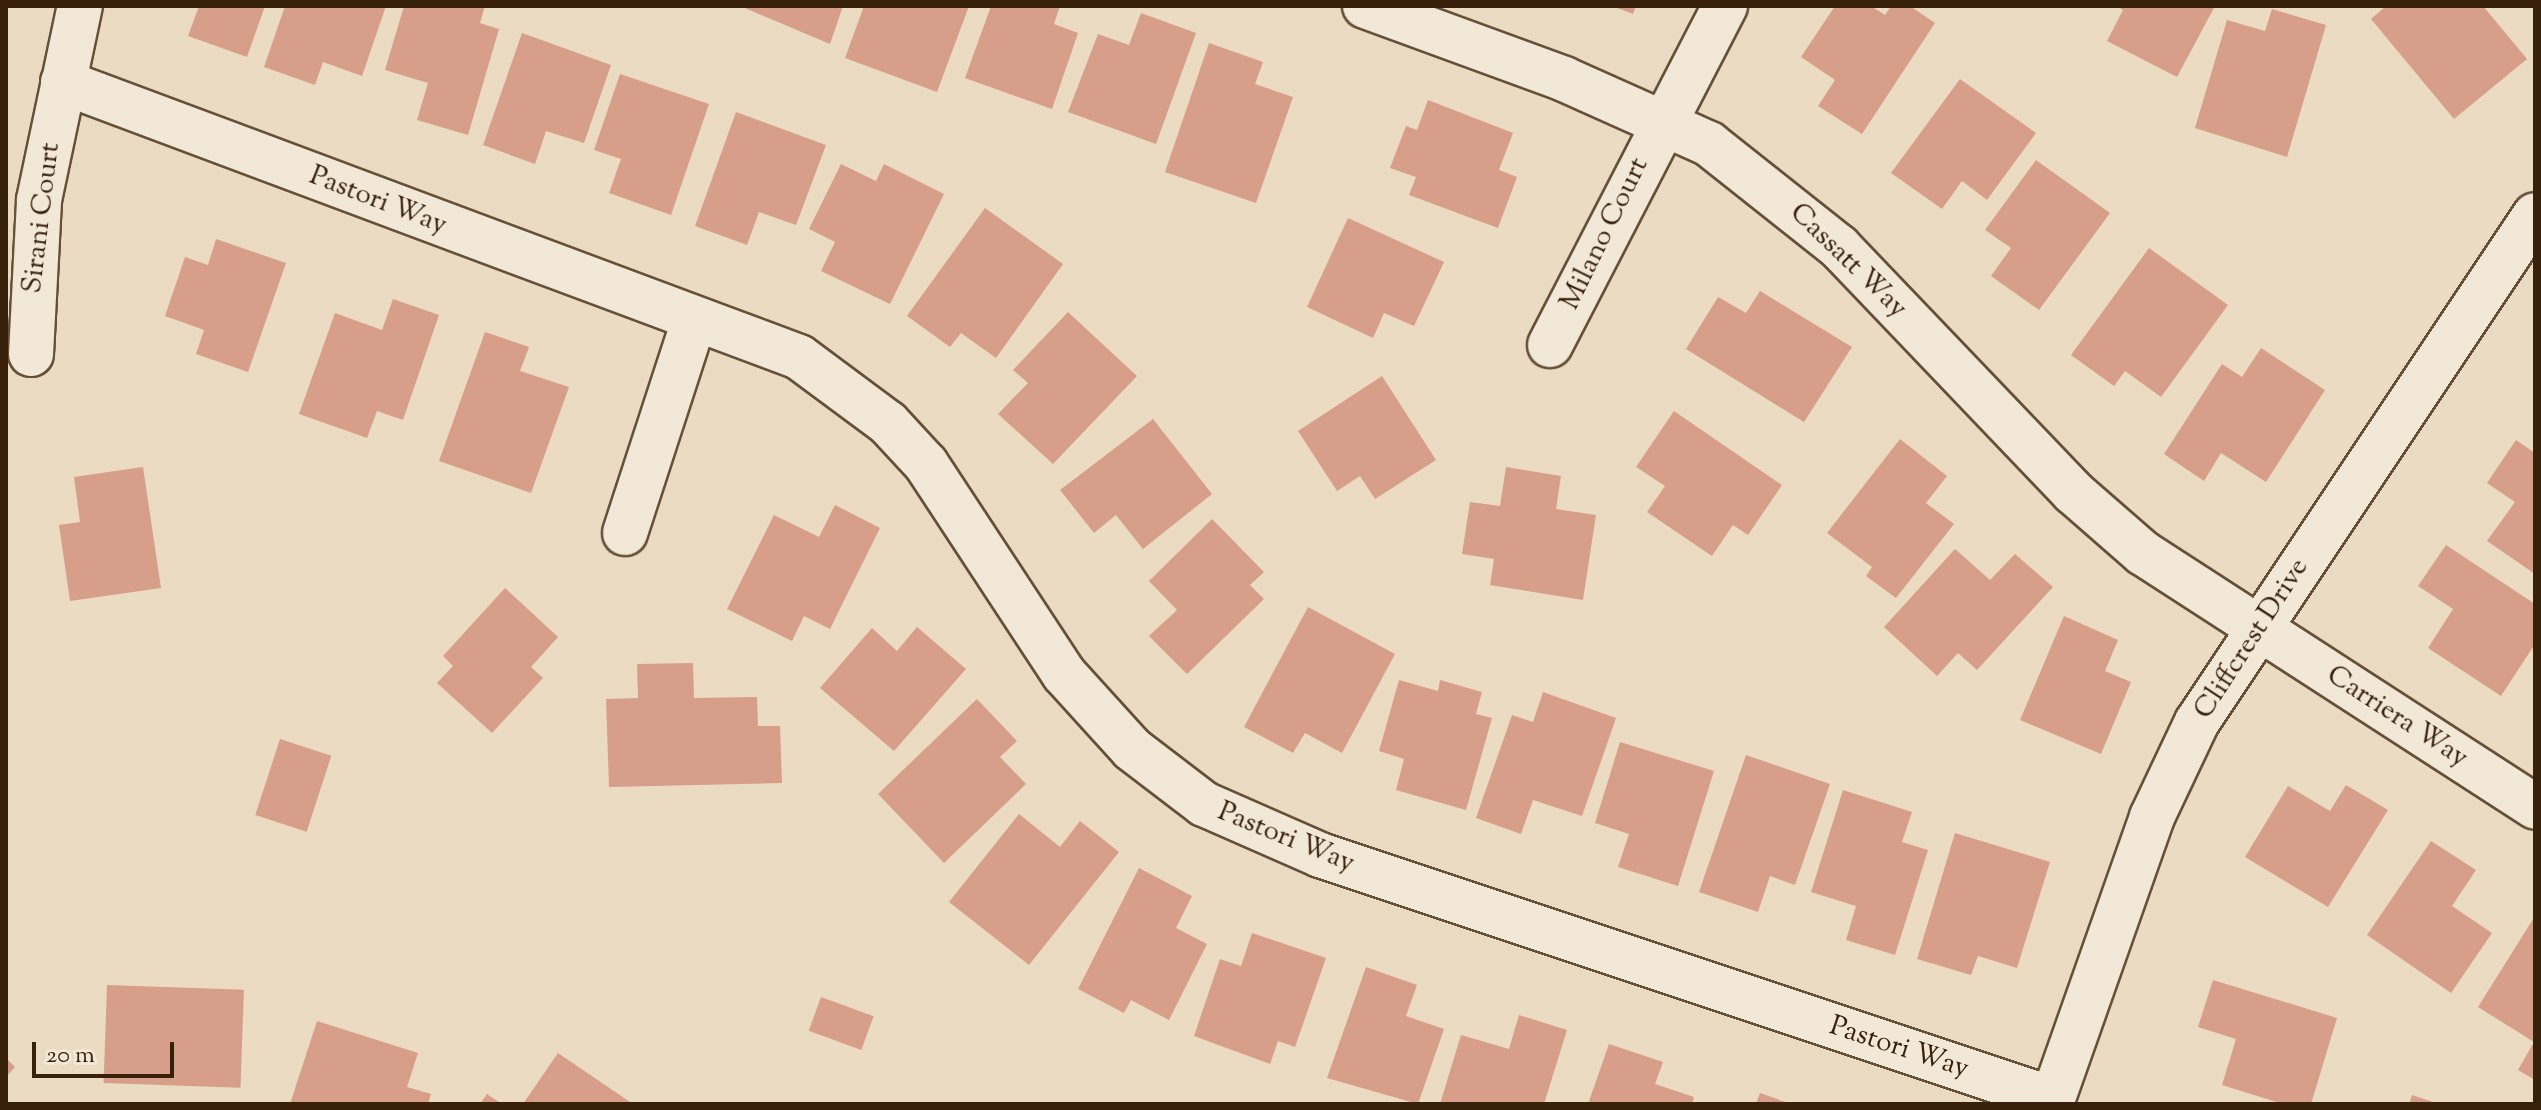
<!DOCTYPE html>
<html>
<head>
<meta charset="utf-8">
<style>
	body { margin:0 }
	#map { position:relative; width:2541px; height:1110px; overflow:hidden; background:#ebdbc2; font-family:"Sorts Mill Goudy",serif }
	div>[style] { position:absolute }
	.building>* { inset:0; background:#d79f8a; transform-origin:0 0 }
	.roads { filter:drop-shadow(2px 0 #655038) drop-shadow(-2px 0 #655038) drop-shadow(0 2px #655038) drop-shadow(0 -2px #655038) }
	.minor>* { height:44px; margin:-22px; padding:0 22px; transform-origin:22px; border-radius:22px; background:#f2e8d7 }
	span { translate:-50% -50%; white-space:nowrap; text-align:center; line-height:1.15; -webkit-text-stroke:7px #f2e8d7; paint-order:stroke }
	.street-label { font-size:28px; color:#38210a }
	.frame { position:absolute; inset:0; border:8px solid #38210a; pointer-events:none }
	.scale { position:absolute; left:32px; top:1042px; width:142px; height:36px; box-sizing:border-box; border:4px solid #38210a; border-top:0; padding-left:10px; font-size:24px; line-height:28px; white-space:nowrap; color:#38210a; -webkit-text-stroke:6px #f2e8d7; paint-order:stroke }
</style>
</head>
<body>
<div id="map">
	<div class="building">
		<div style="clip-path:polygon(199px 6px,265px 6px,247px 57px,188px 36px)"></div>
		<div style="clip-path:polygon(285px 6px,386px 6px,362px 76px,323px 62px,315px 85px,264px 67px)"></div>
		<div style="clip-path:polygon(404px 6px,485px 6px,480px 23px,499px 29px,468px 135px,417px 120px,428px 83px,385px 70px)"></div>
		<div style="clip-path:polygon(740px 6px,843px 6px,830px 44px)"></div>
		<div style="clip-path:polygon(864px 6px,969px 6px,937px 92px,845px 58px)"></div>
		<div style="clip-path:polygon(991px 6px,1060px 6px,1054px 24px,1078px 33px,1052px 109px,965px 78px)"></div>
		<div style="clip-path:polygon(1612px 6px,1636px 6px,1633px 14px)"></div>
		<div style="clip-path:polygon(1835px 6px,1871px 6px,1885px 15px,1891px 6px,1910px 6px,1935px 23px,1862px 134px,1818px 106px,1835px 80px,1801px 57px)"></div>
		<div style="clip-path:polygon(2116px 6px,2215px 6px,2177px 77px,2107px 41px,2123px 10px)"></div>
		<div style="clip-path:polygon(2386px 6px,2483px 6px,2527px 59px,2454px 119px,2371px 19px)"></div>
		<div style="clip-path:polygon(2272px 9px,2326px 25px,2287px 157px,2195px 128px,2227px 20px,2265px 31px)"></div>
		<div style="clip-path:polygon(1141px 13px,1196px 33px,1156px 144px,1068px 112px,1098px 34px,1129px 45px)"></div>
		<div style="clip-path:polygon(522px 33px,611px 65px,584px 143px,546px 131px,535px 164px,483px 145px)"></div>
		<div style="clip-path:polygon(1209px 43px,1263px 62px,1255px 84px,1293px 97px,1256px 203px,1165px 172px)"></div>
		<div style="clip-path:polygon(620px 74px,709px 104px,671px 215px,609px 193px,621px 159px,594px 150px)"></div>
		<div style="clip-path:polygon(1960px 79px,2036px 133px,1987px 200px,1962px 181px,1942px 209px,1891px 173px)"></div>
		<div style="clip-path:polygon(1428px 100px,1513px 133px,1499px 170px,1517px 177px,1498px 228px,1409px 195px,1416px 177px,1390px 168px,1406px 126px,1417px 130px)"></div>
		<div style="clip-path:polygon(736px 112px,826px 145px,796px 225px,759px 212px,747px 245px,695px 226px)"></div>
		<div style="clip-path:polygon(2036px 160px,2110px 213px,2039px 310px,1991px 276px,2011px 248px,1985px 230px)"></div>
		<div style="clip-path:polygon(841px 164px,876px 181px,884px 164px,944px 194px,890px 304px,821px 271px,835px 242px,809px 229px)"></div>
		<div style="clip-path:polygon(985px 208px,1063px 264px,996px 358px,961px 333px,950px 347px,907px 316px)"></div>
		<div style="clip-path:polygon(1348px 218px,1444px 262px,1414px 326px,1384px 313px,1373px 338px,1307px 307px)"></div>
		<div style="clip-path:polygon(216px 239px,286px 263px,248px 372px,196px 354px,204px 330px,165px 316px,185px 257px,208px 265px)"></div>
		<div style="clip-path:polygon(2149px 248px,2228px 305px,2161px 397px,2125px 371px,2114px 386px,2071px 355px)"></div>
		<div style="clip-path:polygon(1760px 291px,1852px 347px,1804px 422px,1686px 349px,1718px 297px,1746px 313px)"></div>
		<div style="clip-path:polygon(393px 299px,439px 315px,403px 420px,377px 411px,367px 438px,299px 414px,335px 313px,382px 330px)"></div>
		<div style="clip-path:polygon(1068px 312px,1137px 376px,1053px 464px,998px 414px,1028px 383px,1013px 370px)"></div>
		<div style="clip-path:polygon(485px 332px,529px 347px,520px 371px,569px 387px,531px 493px,439px 461px)"></div>
		<div style="clip-path:polygon(2261px 348px,2325px 390px,2266px 482px,2221px 453px,2204px 481px,2164px 454px,2222px 364px,2242px 377px)"></div>
		<div style="clip-path:polygon(1382px 376px,1436px 460px,1375px 499px,1360px 476px,1337px 491px,1298px 431px)"></div>
		<div style="clip-path:polygon(1674px 411px,1782px 485px,1748px 535px,1733px 525px,1712px 556px,1647px 512px,1665px 486px,1636px 467px)"></div>
		<div style="clip-path:polygon(1153px 419px,1212px 494px,1143px 549px,1116px 515px,1094px 533px,1060px 490px)"></div>
		<div style="clip-path:polygon(1900px 439px,1947px 476px,1926px 503px,1954px 524px,1896px 598px,1866px 576px,1872px 567px,1827px 533px)"></div>
		<div style="clip-path:polygon(2516px 440px,2535px 453px,2535px 574px,2487px 541px,2515px 502px,2487px 483px)"></div>
		<div style="clip-path:polygon(143px 467px,161px 588px,70px 601px,59px 525px,80px 522px,74px 477px)"></div>
		<div style="clip-path:polygon(1506px 467px,1561px 476px,1556px 509px,1596px 515px,1583px 600px,1490px 585px,1494px 559px,1462px 554px,1470px 502px,1500px 506px)"></div>
		<div style="clip-path:polygon(835px 505px,880px 528px,830px 629px,804px 616px,792px 641px,727px 609px,774px 515px,819px 537px)"></div>
		<div style="clip-path:polygon(1212px 519px,1264px 572px,1250px 585px,1264px 599px,1187px 674px,1149px 636px,1177px 610px,1149px 581px)"></div>
		<div style="clip-path:polygon(2446px 545px,2535px 604px,2535px 644px,2501px 696px,2428px 648px,2453px 609px,2418px 586px)"></div>
		<div style="clip-path:polygon(1955px 549px,1990px 580px,2015px 554px,2053px 587px,1977px 670px,1958px 653px,1937px 676px,1884px 627px)"></div>
		<div style="clip-path:polygon(505px 588px,558px 637px,531px 667px,543px 678px,492px 733px,437px 683px,453px 666px,443px 656px)"></div>
		<div style="clip-path:polygon(1308px 607px,1395px 654px,1342px 753px,1305px 733px,1293px 753px,1244px 727px)"></div>
		<div style="clip-path:polygon(2064px 616px,2118px 640px,2105px 671px,2131px 682px,2101px 754px,2020px 720px)"></div>
		<div style="clip-path:polygon(917px 627px,966px 669px,894px 751px,820px 688px,872px 628px,897px 651px)"></div>
		<div style="clip-path:polygon(693px 663px,694px 698px,757px 697px,758px 726px,780px 726px,782px 783px,609px 787px,606px 699px,638px 698px,637px 664px)"></div>
		<div style="clip-path:polygon(1399px 680px,1438px 691px,1440px 680px,1482px 692px,1476px 714px,1492px 718px,1466px 810px,1396px 790px,1404px 759px,1379px 751px)"></div>
		<div style="clip-path:polygon(1543px 692px,1616px 718px,1582px 816px,1533px 800px,1521px 834px,1476px 818px,1512px 715px,1533px 722px)"></div>
		<div style="clip-path:polygon(977px 699px,1017px 741px,1000px 757px,1026px 784px,944px 863px,878px 794px)"></div>
		<div style="left:280px;top:739px;width:54px;height:80px;rotate:18deg"></div>
		<div style="clip-path:polygon(1620px 742px,1714px 771px,1678px 886px,1618px 867px,1629px 834px,1595px 823px)"></div>
		<div style="clip-path:polygon(1746px 755px,1830px 784px,1795px 885px,1770px 876px,1758px 912px,1699px 892px)"></div>
		<div style="clip-path:polygon(2346px 785px,2388px 810px,2328px 907px,2245px 857px,2288px 786px,2330px 811px)"></div>
		<div style="clip-path:polygon(1843px 790px,1912px 812px,1902px 842px,1928px 850px,1895px 955px,1846px 940px,1856px 906px,1811px 892px)"></div>
		<div style="clip-path:polygon(1019px 814px,1060px 847px,1080px 821px,1119px 852px,1029px 965px,949px 902px)"></div>
		<div style="clip-path:polygon(1955px 833px,2050px 862px,2017px 968px,1978px 956px,1971px 975px,1917px 959px)"></div>
		<div style="clip-path:polygon(2431px 841px,2476px 870px,2452px 906px,2492px 933px,2451px 993px,2367px 935px)"></div>
		<div style="clip-path:polygon(1139px 868px,1192px 896px,1176px 928px,1207px 944px,1169px 1020px,1131px 1000px,1124px 1013px,1078px 989px)"></div>
		<div style="clip-path:polygon(2535px 916px,2535px 1080px,2518px 1070px,2534px 1042px,2478px 1007px)"></div>
		<div style="clip-path:polygon(1252px 933px,1326px 958px,1295px 1047px,1278px 1041px,1270px 1064px,1194px 1036px,1220px 959px,1241px 966px)"></div>
		<div style="clip-path:polygon(1366px 967px,1417px 985px,1406px 1016px,1444px 1029px,1418px 1104px,1327px 1078px)"></div>
		<div style="clip-path:polygon(2213px 980px,2337px 1018px,2311px 1104px,2283px 1104px,2222px 1085px,2236px 1039px,2198px 1027px)"></div>
		<div style="left:107px;top:985px;width:137px;height:98px;rotate:2deg"></div>
		<div style="left:821px;top:997px;width:56px;height:36px;rotate:20deg"></div>
		<div style="clip-path:polygon(1519px 1015px,1567px 1030px,1544px 1104px,1440px 1104px,1461px 1035px,1509px 1049px)"></div>
		<div style="clip-path:polygon(317px 1021px,418px 1053px,407px 1087px,431px 1094px,428px 1104px,290px 1104px)"></div>
		<div style="clip-path:polygon(1609px 1044px,1663px 1062px,1655px 1084px,1694px 1097px,1692px 1104px,1588px 1104px)"></div>
		<div style="clip-path:polygon(558px 1053px,633px 1104px,523px 1104px)"></div>
		<div style="clip-path:polygon(6px 1058px,15px 1067px,6px 1077px)"></div>
		<div style="clip-path:polygon(1760px 1093px,1791px 1104px,1756px 1104px)"></div>
		<div style="clip-path:polygon(487px 1094px,502px 1104px,480px 1104px)"></div>
		<div style="clip-path:polygon(2412px 1095px,2436px 1103px,2436px 1104px,2409px 1104px)"></div>
	</div>
	<div class="roads">
		<div class="minor">
			<div style="left:1365px;top:6px;width:212px;rotate:20.1deg"></div>
			<div style="left:1564px;top:79px;width:159px;rotate:24.1deg"></div>
			<div style="left:1709px;top:144px;width:166px;rotate:38.4deg"></div>
			<div style="left:1839px;top:247px;width:339px;rotate:46.3deg"></div>
			<div style="left:2073px;top:492px;width:93px;rotate:41.1deg"></div>
			<div style="left:2143px;top:553px;width:467px;rotate:32.9deg"></div>
			<div style="left:63px;top:82px;width:786px;rotate:20.49deg"></div>
			<div style="left:799px;top:357px;width:111px;rotate:36.6deg"></div>
			<div style="left:888px;top:423px;width:56px;rotate:47.2deg"></div>
			<div style="left:926px;top:464px;width:251px;rotate:56.7deg"></div>
			<div style="left:1064px;top:674px;width:101px;rotate:47.8deg"></div>
			<div style="left:1132px;top:749px;width:91px;rotate:37.4deg"></div>
			<div style="left:1204px;top:804px;width:127px;rotate:23.7deg"></div>
			<div style="left:1320px;top:855px;width:772px;rotate:18.43deg"></div>
			<div style="left:1550px;top:345px;width:382px;rotate:-62.7deg"></div>
			<div style="left:31px;top:354px;width:154px;rotate:-87deg"></div>
			<div style="left:39px;top:200px;width:198px;rotate:-78.1deg"></div>
			<div style="left:625px;top:533px;width:223px;rotate:-72deg"></div>
			<div style="left:2051px;top:1104px;width:304px;rotate:-70.6deg"></div>
			<div style="left:2152px;top:817px;width:105px;rotate:-64.7deg"></div>
			<div style="left:2197px;top:722px;width:609px;rotate:-56.31deg"></div>
		</div>
	</div>
	<div class="street-label">
		<span style="left:378px;top:201px;rotate:21deg">Pastori Way</span>
		<span style="left:42px;top:218px;rotate:-83deg">Sirani Court</span>
		<span style="left:1605px;top:234px;rotate:-64deg">Milano Court</span>
		<span style="left:1848px;top:261px;rotate:44deg">Cassatt Way</span>
		<span style="left:2252px;top:639px;rotate:-57deg">Cliffcrest Drive</span>
		<span style="left:2397px;top:717px;rotate:33deg">Carriera Way</span>
		<span style="left:1286px;top:838px;rotate:22deg">Pastori Way</span>
		<span style="left:1899px;top:1048px;rotate:18deg">Pastori Way</span>
	</div>
	<div class="frame"></div>
	<div class="scale">20 m</div>
</div>
</body>
</html>
